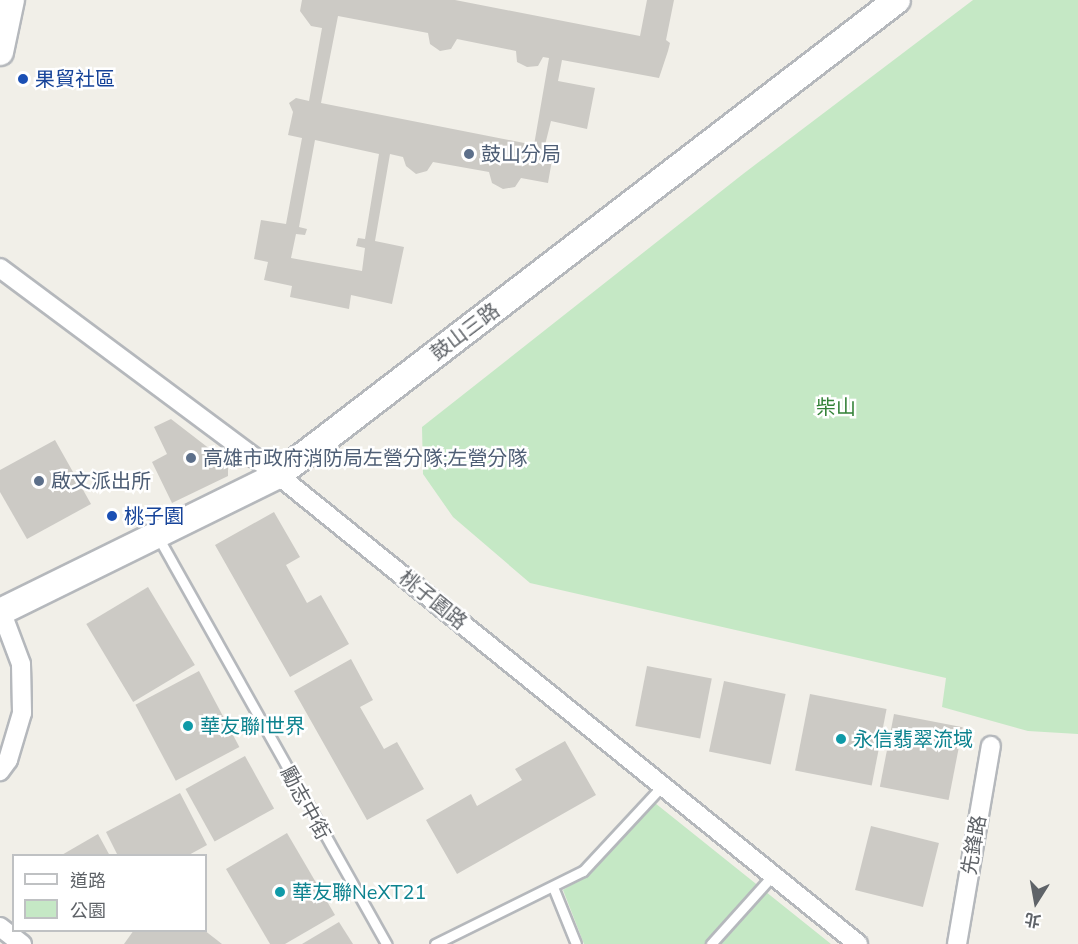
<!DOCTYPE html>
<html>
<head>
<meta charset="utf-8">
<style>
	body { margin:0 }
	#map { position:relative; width:1078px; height:944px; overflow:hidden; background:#f1efe8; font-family:"Nunito Sans","Noto Sans TC",sans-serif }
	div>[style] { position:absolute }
	.green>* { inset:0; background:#c5e8c5 }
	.building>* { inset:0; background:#cccac5; transform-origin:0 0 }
	.roads { filter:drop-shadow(2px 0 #b5b8bc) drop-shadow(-2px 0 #b5b8bc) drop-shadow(0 2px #b5b8bc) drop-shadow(0 -2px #b5b8bc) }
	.lane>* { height:9px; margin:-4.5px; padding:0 4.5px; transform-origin:4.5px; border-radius:4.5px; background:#fff }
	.street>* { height:18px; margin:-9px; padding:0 9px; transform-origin:9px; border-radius:9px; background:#fff }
	.secondary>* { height:26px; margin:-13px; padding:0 13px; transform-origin:13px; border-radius:13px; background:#fff }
	.dots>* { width:16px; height:16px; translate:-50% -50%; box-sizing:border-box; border:3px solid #fff; border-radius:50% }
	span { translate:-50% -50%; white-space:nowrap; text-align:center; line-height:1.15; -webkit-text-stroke:5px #fff; paint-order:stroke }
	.transit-label { font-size:20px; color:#164399 }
	.left { translate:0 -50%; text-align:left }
	.service-label { font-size:20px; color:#4e5e75 }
	.street-label { font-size:20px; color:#5f6368 }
	.park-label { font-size:20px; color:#348238 }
	.culture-label { font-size:20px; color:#0d838f }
	.legend { position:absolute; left:12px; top:854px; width:195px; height:78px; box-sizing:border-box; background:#fff; border:2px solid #bfc1c3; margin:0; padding:8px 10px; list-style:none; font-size:18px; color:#5f6368 }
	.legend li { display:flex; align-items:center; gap:12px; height:30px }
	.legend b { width:30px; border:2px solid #bfc1c3 }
	.north { position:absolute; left:1006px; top:872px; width:60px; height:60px; -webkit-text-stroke:4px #fff; paint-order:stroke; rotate:191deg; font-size:16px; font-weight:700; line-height:24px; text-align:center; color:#5f6368 }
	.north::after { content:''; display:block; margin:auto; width:21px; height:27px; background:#5f6368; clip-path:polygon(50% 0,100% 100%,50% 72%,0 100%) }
</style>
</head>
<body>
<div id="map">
	<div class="green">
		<div style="clip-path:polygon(973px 0,1078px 0,1078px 734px,1028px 731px,942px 707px,946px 678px,530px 583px,453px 517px,423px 474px,422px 427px,743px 174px)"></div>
		<div style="clip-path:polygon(655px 803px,831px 944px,584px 944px,563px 890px,590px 873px)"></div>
	</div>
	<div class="building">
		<div style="clip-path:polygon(evenodd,302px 0,455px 0,640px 36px,647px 0,674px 0,666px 40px,670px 43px,668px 51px,659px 78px,562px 60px,558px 81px,595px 88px,587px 129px,551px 121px,545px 145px,559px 151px,558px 158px,552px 160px,548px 183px,521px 178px,515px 187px,503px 189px,492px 183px,489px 172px,433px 162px,427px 171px,416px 174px,406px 166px,403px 157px,390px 154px,375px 241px,404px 247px,392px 304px,351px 295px,349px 309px,290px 297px,292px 286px,264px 280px,268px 262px,254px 259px,261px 220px,286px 224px,302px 138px,288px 135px,293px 112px,289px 103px,296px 98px,309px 101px,322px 28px,311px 26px,300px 11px,302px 0,338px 16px,428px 33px,430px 44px,440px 51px,451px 49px,457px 39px,516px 51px,517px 62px,527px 67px,538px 66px,543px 57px,549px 58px,534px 145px,321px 103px,338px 16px,302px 0,315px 140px,379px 154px,365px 239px,358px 238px,356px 246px,365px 248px,362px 271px,291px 258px,296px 234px,305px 235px,307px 229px,299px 227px,315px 140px)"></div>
		<div style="clip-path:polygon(171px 419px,228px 463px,228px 476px,172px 503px,152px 462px,167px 454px,154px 427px)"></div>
		<div style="clip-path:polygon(55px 440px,91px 504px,27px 539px,0 492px,0 470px)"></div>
		<div style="clip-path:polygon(274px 512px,300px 557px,286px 565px,307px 603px,321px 595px,349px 644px,290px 677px,215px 545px)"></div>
		<div style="left:148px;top:587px;width:91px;height:72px;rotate:59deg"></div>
		<div style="clip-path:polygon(351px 659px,373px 700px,360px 707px,384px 749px,397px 742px,424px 789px,367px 820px,294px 691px)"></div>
		<div style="left:647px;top:666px;width:66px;height:61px;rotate:11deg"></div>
		<div style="left:199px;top:671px;width:86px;height:72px;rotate:62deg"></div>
		<div style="left:724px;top:681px;width:63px;height:72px;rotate:12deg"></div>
		<div style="left:810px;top:694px;width:78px;height:78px;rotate:11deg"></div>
		<div style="left:894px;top:714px;width:70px;height:74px;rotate:11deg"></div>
		<div style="clip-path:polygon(565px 741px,596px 795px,457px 874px,426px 820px,471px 794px,477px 806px,522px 780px,515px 769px)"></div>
		<div style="left:245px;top:756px;width:60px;height:68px;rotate:61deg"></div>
		<div style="clip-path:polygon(180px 793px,207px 845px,187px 856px,118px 856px,106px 832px)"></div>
		<div style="left:871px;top:826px;width:70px;height:66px;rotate:14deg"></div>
		<div style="clip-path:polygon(287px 833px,335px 915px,285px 944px,270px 944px,226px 869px)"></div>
		<div style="clip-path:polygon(98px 834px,110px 856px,60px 856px)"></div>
		<div style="clip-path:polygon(339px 922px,353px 944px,302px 944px)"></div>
		<div style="clip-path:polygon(134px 930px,204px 930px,222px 944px,124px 944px)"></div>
	</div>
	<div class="roads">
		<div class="lane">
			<div style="left:158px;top:537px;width:467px;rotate:60.7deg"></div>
			<div style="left:553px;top:887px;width:61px;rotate:68deg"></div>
			<div style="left:435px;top:944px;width:165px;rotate:-26.3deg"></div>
			<div style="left:583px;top:871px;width:116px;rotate:-47.1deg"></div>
			<div style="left:711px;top:944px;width:93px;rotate:-48.1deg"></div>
		</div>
		<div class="street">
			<div style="left:0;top:268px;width:347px;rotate:36.7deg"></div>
			<div style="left:278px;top:475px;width:746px;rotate:38.96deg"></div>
			<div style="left:0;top:608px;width:60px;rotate:69.4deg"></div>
			<div style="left:21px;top:664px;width:49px;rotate:88.8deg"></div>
			<div style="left:22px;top:713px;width:49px;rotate:106.6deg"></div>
			<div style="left:8px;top:760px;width:14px;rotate:126deg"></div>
			<div style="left:0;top:927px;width:28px;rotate:38deg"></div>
			<div style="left:957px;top:944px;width:201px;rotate:-80.3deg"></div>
		</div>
		<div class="secondary">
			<div style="left:0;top:52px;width:53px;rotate:-78.1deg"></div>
			<div style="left:0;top:612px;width:310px;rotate:-26.2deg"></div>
			<div style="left:278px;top:475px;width:780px;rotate:-37.5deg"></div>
		</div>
	</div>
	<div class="dots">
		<div style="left:23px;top:79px;background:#1a4fb4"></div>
		<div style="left:469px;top:154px;background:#5c6f8a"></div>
		<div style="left:191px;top:458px;background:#5c6f8a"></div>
		<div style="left:39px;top:481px;background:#5c6f8a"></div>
		<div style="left:112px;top:516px;background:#1a4fb4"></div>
		<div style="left:188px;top:726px;background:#0f9aa8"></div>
		<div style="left:841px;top:739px;background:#0f9aa8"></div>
		<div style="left:280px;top:892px;background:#0f9aa8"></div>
	</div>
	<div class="transit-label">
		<span class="left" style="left:35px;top:79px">果貿社區</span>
		<span class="left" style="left:124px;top:516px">桃子園</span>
	</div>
	<div class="service-label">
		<span class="left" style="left:481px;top:154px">鼓山分局</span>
		<span class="left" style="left:203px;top:458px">高雄市政府消防局左營分隊;左營分隊</span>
		<span class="left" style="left:51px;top:481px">啟文派出所</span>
	</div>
	<div class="street-label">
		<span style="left:465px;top:332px;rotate:-37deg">鼓山三路</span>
		<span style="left:433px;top:600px;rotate:39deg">桃子園路</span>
		<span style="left:305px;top:803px;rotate:61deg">勵志中街</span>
		<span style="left:974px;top:845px;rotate:-80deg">先鋒路</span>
	</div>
	<div class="park-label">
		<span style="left:836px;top:407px">柴山</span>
	</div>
	<div class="culture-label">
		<span class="left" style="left:200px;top:726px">華友聯I世界</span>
		<span class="left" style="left:853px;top:739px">永信翡翠流域</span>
		<span class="left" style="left:292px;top:892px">華友聯NeXT21</span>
	</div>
	<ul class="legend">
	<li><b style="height:8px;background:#fff"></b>道路</li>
	<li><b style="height:16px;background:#c5e8c5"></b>公園</li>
	</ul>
	<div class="north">北</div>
</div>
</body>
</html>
